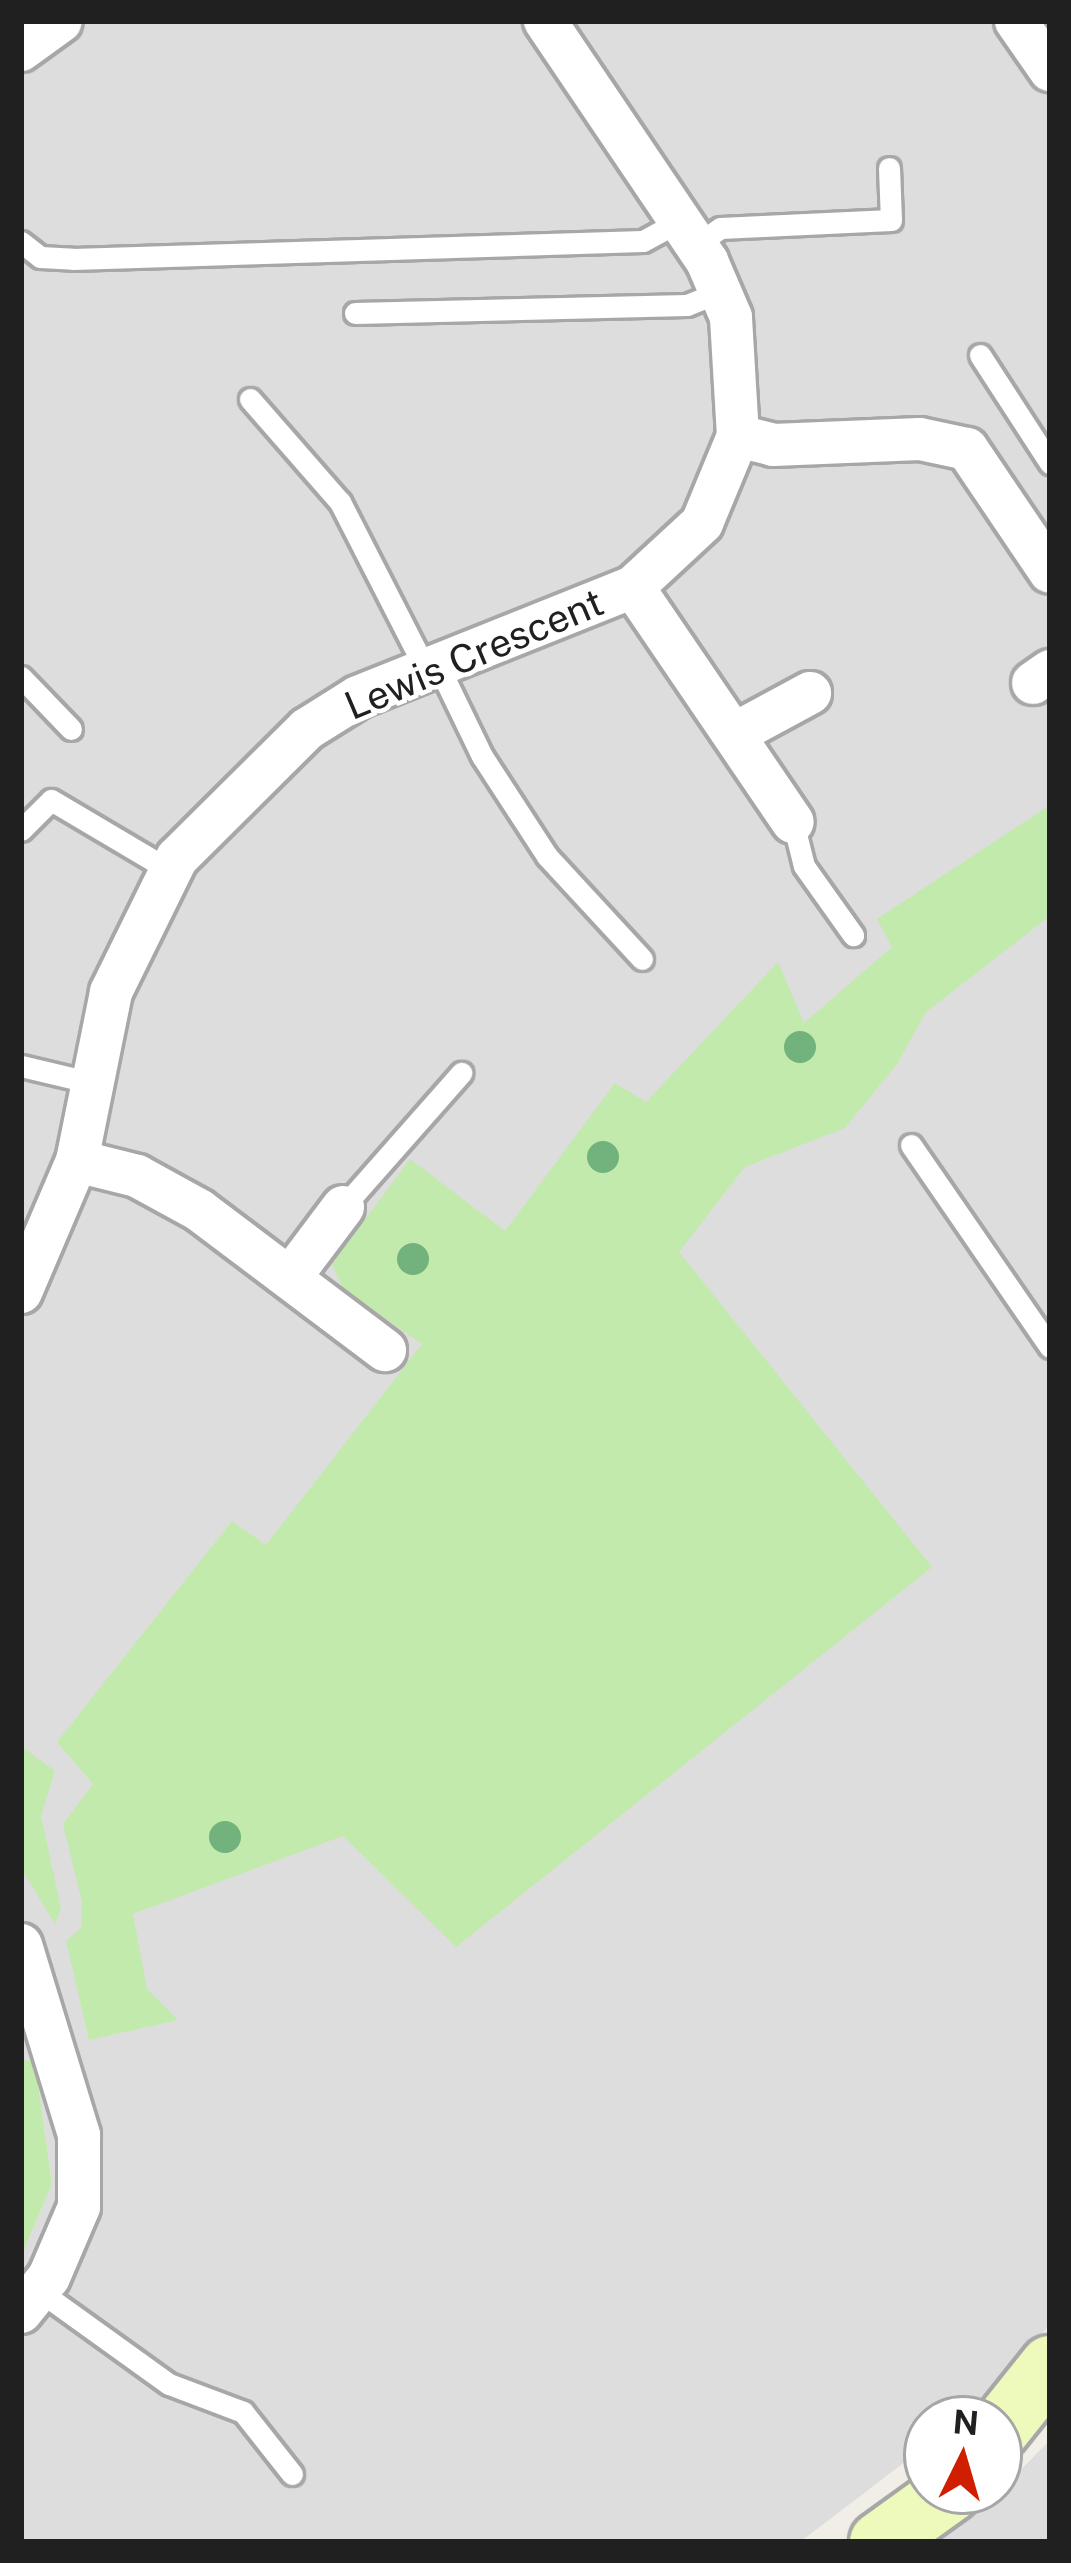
<!DOCTYPE html>
<html>
<head>
<meta charset="utf-8">
<style>
	body { margin:0 }
	#map { position:relative; width:1071px; height:2563px; overflow:hidden; background:#f0eee6; font-family:"Public Sans",sans-serif }
	div>[style] { position:absolute }
	.residential>* { inset:0; background:#dedddd }
	.grass>* { inset:0; background:#c2eaac }
	.roads { filter:drop-shadow(3px 0 #a7a7a7) drop-shadow(-3px 0 #a7a7a7) drop-shadow(0 3px #a7a7a7) drop-shadow(0 -3px #a7a7a7) }
	.lane>* { height:21px; margin:-10.5px; padding:0 10.5px; transform-origin:10.5px; border-radius:10.5px; background:#fff }
	.street>* { height:42px; margin:-21px; padding:0 21px; transform-origin:21px; border-radius:21px; background:#fff }
	.secondary>* { height:60px; margin:-30px; padding:0 30px; transform-origin:30px; border-radius:30px; background:#edfabb }
	.trees>* { width:32px; height:32px; margin:-16px; border-radius:50%; background:#72b27c }
	span { translate:-50% -50%; white-space:nowrap; text-align:center; line-height:1.15; -webkit-text-stroke:9px #fff; paint-order:stroke }
	.street-label { font-size:39px; color:#202020 }
	.frame { position:absolute; inset:0; border:24px solid #202020; pointer-events:none }
	.north { position:absolute; left:903px; top:2395px; width:120px; height:120px; box-sizing:border-box; background:#fff; border:3px solid #a6a6a6; border-radius:50%; rotate:5deg; font-size:33px; font-weight:700; line-height:48px; text-align:center; color:#202020 }
	.north::after { content:''; display:block; margin:auto; width:42px; height:54px; background:#d01f00; clip-path:polygon(50% 0,100% 100%,50% 72%,0 100%) }
</style>
</head>
<body>
<div id="map">
	<div class="residential">
		<div style="clip-path:polygon(21px 21px,1050px 21px,1050px 2325px,975px 2404px,957px 2419px,927px 2419px,927px 2445px,800px 2542px,21px 2542px,21px 2257px,52px 2184px,35px 2062px,21px 2059px)"></div>
		<div style="clip-path:polygon(1050px 2440px,1050px 2542px,934px 2542px,977px 2514px)"></div>
	</div>
	<div class="grass">
		<div style="clip-path:polygon(1050px 805px,1050px 916px,926px 1012px,897px 1064px,845px 1128px,745px 1167px,679px 1252px,932px 1567px,456px 1947px,343px 1836px,133px 1914px,147px 1989px,178px 2020px,89px 2040px,66px 1941px,81px 1928px,82px 1902px,63px 1824px,93px 1784px,57px 1742px,232px 1521px,266px 1545px,422px 1344px,343px 1289px,332px 1264px,410px 1159px,505px 1231px,615px 1083px,646px 1102px,778px 962px,804px 1023px,892px 947px,877px 919px)"></div>
		<div style="clip-path:polygon(21px 1746px,55px 1771px,41px 1816px,61px 1908px,55px 1924px,21px 1868px)"></div>
		<div style="clip-path:polygon(21px 2059px,35px 2062px,52px 2184px,21px 2257px)"></div>
	</div>
	<div class="roads">
		<div class="lane">
			<div style="left:21px;top:242px;width:24px;rotate:38deg"></div>
			<div style="left:40px;top:257px;width:33px;rotate:3deg"></div>
			<div style="left:73px;top:259px;width:570px;rotate:-1.81deg"></div>
			<div style="left:643px;top:241px;width:42px;rotate:-28.4deg"></div>
			<div style="left:696px;top:245px;width:29px;rotate:-35deg"></div>
			<div style="left:720px;top:228px;width:171px;rotate:-2.7deg"></div>
			<div style="left:891px;top:220px;width:52px;rotate:-92.2deg"></div>
			<div style="left:355px;top:313px;width:332px;rotate:-1.4deg"></div>
			<div style="left:687px;top:305px;width:35px;rotate:-22deg"></div>
			<div style="left:980px;top:355px;width:129px;rotate:57.1deg"></div>
			<div style="left:250px;top:399px;width:137px;rotate:48.9deg"></div>
			<div style="left:340px;top:502px;width:184px;rotate:62.9deg"></div>
			<div style="left:436px;top:661px;width:106px;rotate:64.2deg"></div>
			<div style="left:482px;top:756px;width:119px;rotate:57deg"></div>
			<div style="left:547px;top:856px;width:140px;rotate:47.3deg"></div>
			<div style="left:21px;top:677px;width:72px;rotate:46.1deg"></div>
			<div style="left:793px;top:822px;width:45px;rotate:76deg"></div>
			<div style="left:804px;top:866px;width:85px;rotate:54.6deg"></div>
			<div style="left:21px;top:830px;width:42px;rotate:-45deg"></div>
			<div style="left:51px;top:800px;width:139px;rotate:30.6deg"></div>
			<div style="left:21px;top:1066px;width:74px;rotate:13.3deg"></div>
			<div style="left:911px;top:1145px;width:245px;rotate:55.5deg"></div>
			<div style="left:343px;top:1207px;width:179px;rotate:-48.6deg"></div>
			<div style="left:38px;top:2290px;width:161px;rotate:35.7deg"></div>
			<div style="left:169px;top:2384px;width:79px;rotate:20.7deg"></div>
			<div style="left:243px;top:2412px;width:79px;rotate:51.7deg"></div>
		</div>
		<div class="street">
			<div style="left:1016px;top:21px;width:60px;rotate:55.2deg"></div>
			<div style="left:21px;top:50px;width:49px;rotate:-35.9deg"></div>
			<div style="left:738px;top:436px;width:36px;rotate:14deg"></div>
			<div style="left:773px;top:445px;width:147px;rotate:-2.3deg"></div>
			<div style="left:920px;top:439px;width:48px;rotate:12deg"></div>
			<div style="left:967px;top:449px;width:148px;rotate:56deg"></div>
			<div style="left:633px;top:587px;width:284px;rotate:55.8deg"></div>
			<div style="left:1033px;top:683px;width:21px;rotate:-35deg"></div>
			<div style="left:738px;top:732px;width:82px;rotate:-28.4deg"></div>
			<div style="left:77px;top:1161px;width:62px;rotate:14deg"></div>
			<div style="left:137px;top:1176px;width:71px;rotate:28.7deg"></div>
			<div style="left:199px;top:1210px;width:233px;rotate:37deg"></div>
			<div style="left:292px;top:1275px;width:85px;rotate:-53.1deg"></div>
			<div style="left:21px;top:1292px;width:142px;rotate:-66.9deg"></div>
			<div style="left:77px;top:1161px;width:172px;rotate:-78.6deg"></div>
			<div style="left:111px;top:992px;width:149px;rotate:-63.8deg"></div>
			<div style="left:177px;top:858px;width:183px;rotate:-44.8deg"></div>
			<div style="left:307px;top:729px;width:60px;rotate:-32.1deg"></div>
			<div style="left:358px;top:697px;width:296px;rotate:-21.8deg"></div>
			<div style="left:633px;top:587px;width:94px;rotate:-42.8deg"></div>
			<div style="left:702px;top:523px;width:94px;rotate:-67.5deg"></div>
			<div style="left:738px;top:436px;width:119px;rotate:-93.4deg"></div>
			<div style="left:731px;top:317px;width:61px;rotate:-113.2deg"></div>
			<div style="left:707px;top:261px;width:290px;rotate:-124deg"></div>
			<div style="left:21px;top:1945px;width:199px;rotate:73deg"></div>
			<div style="left:79px;top:2135px;width:72px;rotate:90deg"></div>
			<div style="left:79px;top:2207px;width:76px;rotate:113.2deg"></div>
			<div style="left:49px;top:2277px;width:45px;rotate:128.7deg"></div>
		</div>
		<div class="secondary">
			<div style="left:999px;top:2430px;width:82px;rotate:-51.4deg"></div>
			<div style="left:880px;top:2542px;width:87px;rotate:-35.7deg"></div>
		</div>
	</div>
	<div class="trees">
		<div style="left:800px;top:1047px"></div>
		<div style="left:603px;top:1157px"></div>
		<div style="left:413px;top:1259px"></div>
		<div style="left:225px;top:1837px"></div>
	</div>
	<div class="street-label">
		<span style="left:474px;top:654px;rotate:-23deg">Lewis Crescent</span>
	</div>
	<div class="frame"></div>
	<div class="north">N</div>
</div>
</body>
</html>
